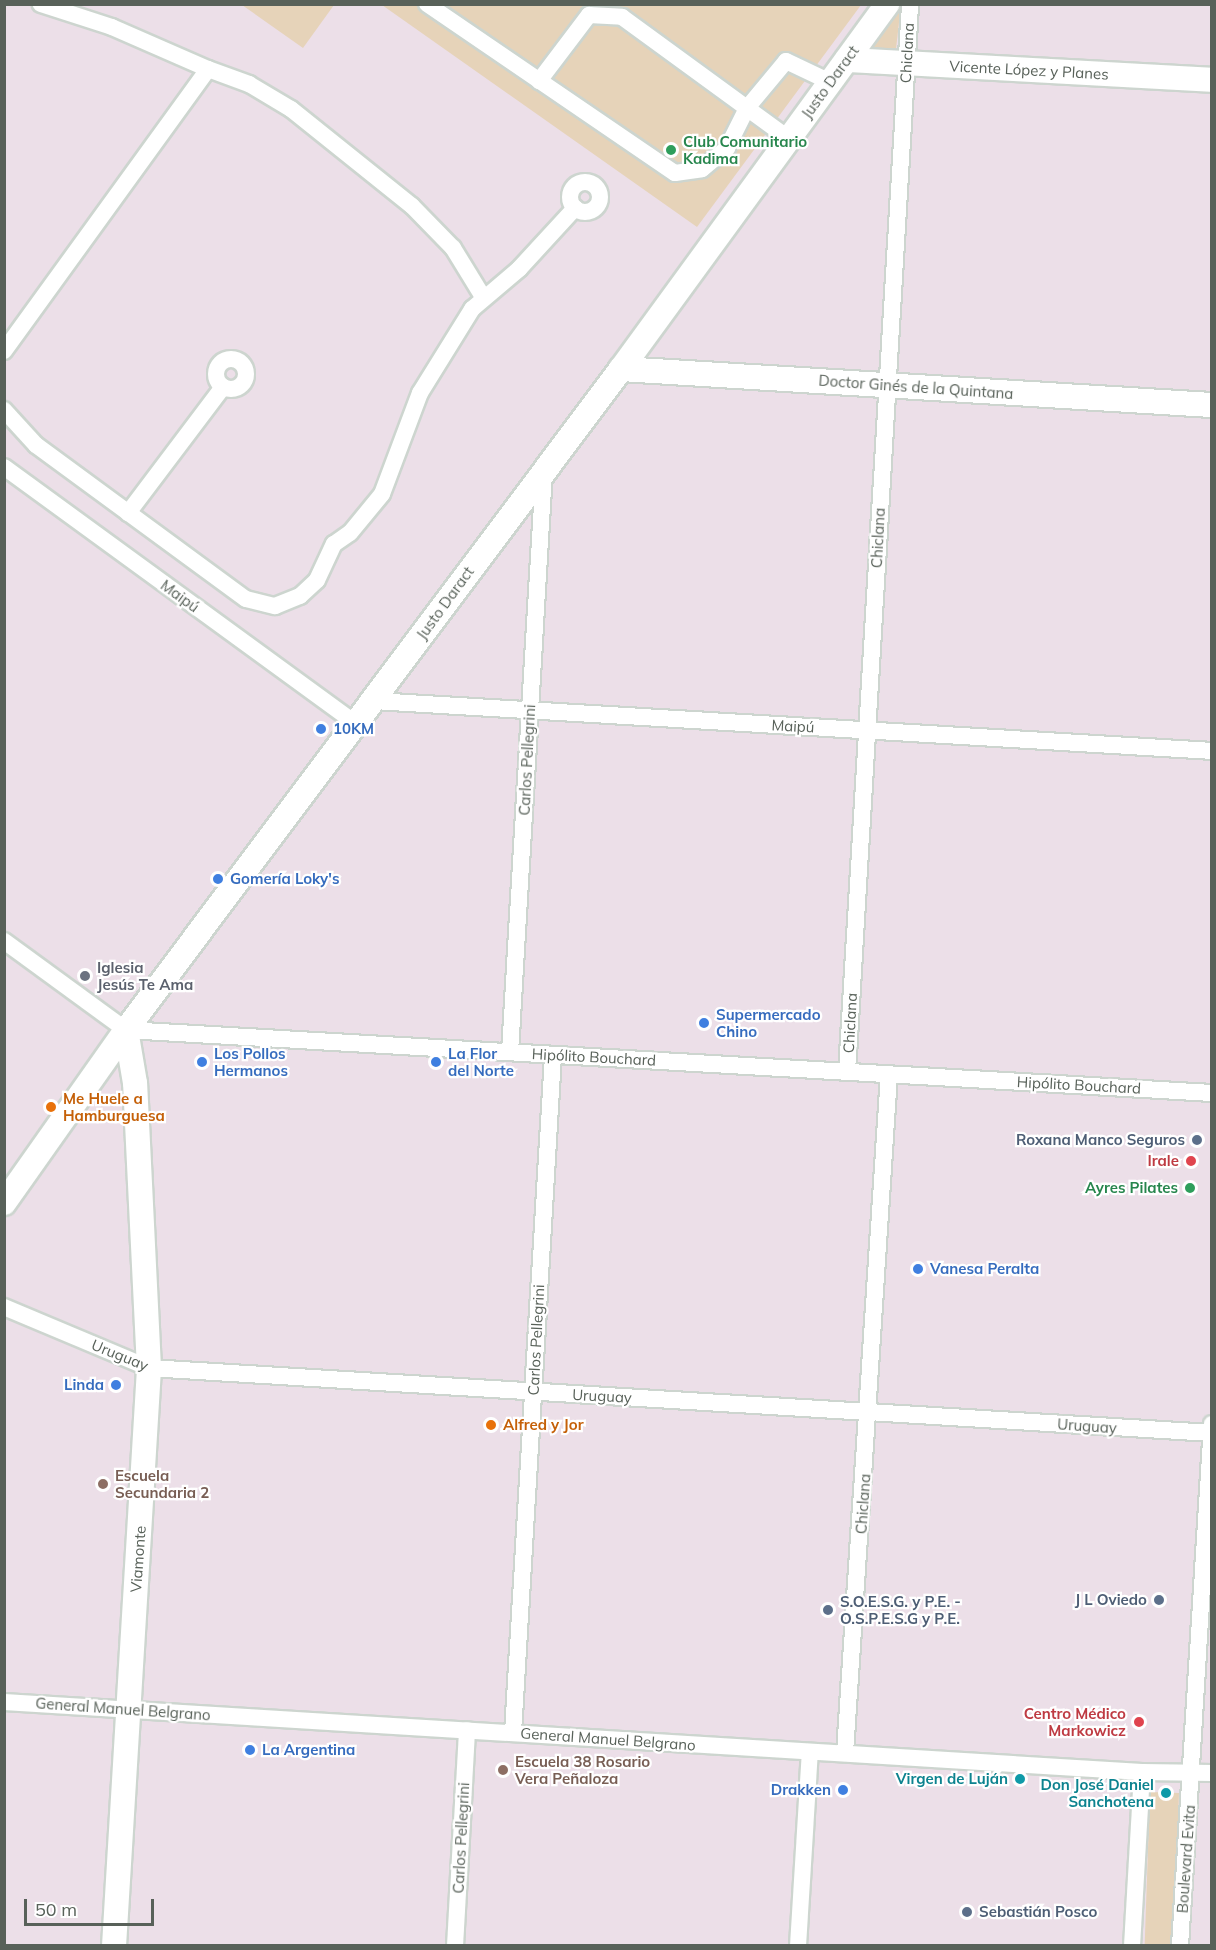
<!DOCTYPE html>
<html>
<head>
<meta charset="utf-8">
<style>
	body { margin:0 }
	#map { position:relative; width:1216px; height:1950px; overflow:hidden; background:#ecdfe8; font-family:Mulish,sans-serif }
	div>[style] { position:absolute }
	.green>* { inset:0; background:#e6d3b9; transform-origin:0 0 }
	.roads { filter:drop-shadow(2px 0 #cdd5cf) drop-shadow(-2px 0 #cdd5cf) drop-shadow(0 2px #cdd5cf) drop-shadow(0 -2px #cdd5cf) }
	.street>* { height:16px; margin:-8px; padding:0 8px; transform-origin:8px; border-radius:8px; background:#fff }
	.street>.ring { margin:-8px; padding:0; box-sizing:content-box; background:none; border:16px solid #fff; border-radius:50% }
	.secondary>* { height:24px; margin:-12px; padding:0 12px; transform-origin:12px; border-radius:12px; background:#fff }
	.dots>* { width:16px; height:16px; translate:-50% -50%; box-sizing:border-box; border:3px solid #fff; border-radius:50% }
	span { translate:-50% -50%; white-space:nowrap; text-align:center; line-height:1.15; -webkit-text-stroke:4.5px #fff; paint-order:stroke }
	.street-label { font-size:15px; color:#586159 }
	.leisure-label { font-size:15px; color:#27864d; font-weight:700 }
	.left { translate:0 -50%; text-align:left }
	.right { translate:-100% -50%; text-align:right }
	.shop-label { font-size:15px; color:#366cbe; font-weight:700 }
	.worship-label { font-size:15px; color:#5b616d; font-weight:700 }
	.food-label { font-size:15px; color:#c56008; font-weight:700 }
	.service-label { font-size:15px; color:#4e5e75; font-weight:700 }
	.health-label { font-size:15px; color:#be3a42; font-weight:700 }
	.education-label { font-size:15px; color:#785e54; font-weight:700 }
	.culture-label { font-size:15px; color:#0d838f; font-weight:700 }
	.frame { position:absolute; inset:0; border:6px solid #586159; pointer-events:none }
	.scale { position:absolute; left:24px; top:1899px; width:130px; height:27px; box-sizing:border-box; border:3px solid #586159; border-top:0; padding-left:8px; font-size:18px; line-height:21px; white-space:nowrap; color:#586159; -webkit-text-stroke:4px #fff; paint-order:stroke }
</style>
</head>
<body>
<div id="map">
	<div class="green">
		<div style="clip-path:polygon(242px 5px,334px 5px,303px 48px)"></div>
		<div style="clip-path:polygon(382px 5px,861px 5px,697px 227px)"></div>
		<div style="clip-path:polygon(897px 5px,901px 5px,896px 49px,865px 49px)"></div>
		<div style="left:1150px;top:1792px;width:29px;height:153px;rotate:2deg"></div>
	</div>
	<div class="roads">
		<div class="street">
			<div style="left:427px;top:4px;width:300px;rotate:34.3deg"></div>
			<div style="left:675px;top:173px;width:27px;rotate:-8deg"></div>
			<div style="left:702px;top:169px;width:33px;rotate:-40deg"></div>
			<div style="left:727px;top:148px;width:45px;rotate:-63.4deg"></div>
			<div style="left:747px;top:108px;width:61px;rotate:-50.3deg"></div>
			<div style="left:786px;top:61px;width:49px;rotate:25.5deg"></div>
			<div style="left:208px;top:69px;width:44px;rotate:20.1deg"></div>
			<div style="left:249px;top:84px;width:49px;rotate:30.8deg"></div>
			<div style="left:291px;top:109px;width:155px;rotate:38.7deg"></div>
			<div style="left:412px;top:206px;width:59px;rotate:45.7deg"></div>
			<div style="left:453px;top:248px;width:57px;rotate:58.5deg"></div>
			<div style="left:539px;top:81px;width:83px;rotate:-52.9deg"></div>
			<div style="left:589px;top:15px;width:33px;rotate:3deg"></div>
			<div style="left:622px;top:17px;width:207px;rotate:36.1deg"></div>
			<div class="ring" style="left:570px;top:182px;width:14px;height:14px"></div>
			<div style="left:4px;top:351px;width:348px;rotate:-54.1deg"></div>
			<div style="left:208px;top:69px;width:105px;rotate:-156.4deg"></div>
			<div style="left:112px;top:27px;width:75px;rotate:-162.1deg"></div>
			<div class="ring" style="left:216px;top:359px;width:14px;height:14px"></div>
			<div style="left:4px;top:410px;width:47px;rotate:47.6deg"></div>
			<div style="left:36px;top:445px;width:260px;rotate:36.3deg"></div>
			<div style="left:246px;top:599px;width:30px;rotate:14deg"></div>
			<div style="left:275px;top:606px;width:27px;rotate:-22deg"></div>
			<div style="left:300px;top:596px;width:23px;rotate:-43deg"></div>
			<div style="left:317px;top:580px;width:40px;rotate:-65deg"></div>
			<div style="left:334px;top:544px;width:19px;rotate:-35deg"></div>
			<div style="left:350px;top:533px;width:50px;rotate:-50.6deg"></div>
			<div style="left:382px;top:494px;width:108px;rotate:-69.4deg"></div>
			<div style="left:420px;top:393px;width:99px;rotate:-58.2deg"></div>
			<div style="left:472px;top:309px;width:62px;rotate:-40.4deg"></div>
			<div style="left:519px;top:269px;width:83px;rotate:-47.4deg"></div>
			<div style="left:4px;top:467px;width:436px;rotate:36.1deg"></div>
			<div style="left:128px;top:513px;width:158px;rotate:-53deg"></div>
			<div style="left:374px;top:701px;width:839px;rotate:3.41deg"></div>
			<div style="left:4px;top:941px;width:151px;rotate:36.1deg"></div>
			<div style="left:126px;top:1030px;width:1088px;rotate:3.32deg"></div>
			<div style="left:510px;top:1052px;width:581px;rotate:-86.65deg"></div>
			<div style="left:847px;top:1072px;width:1070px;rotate:-86.62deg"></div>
			<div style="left:4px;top:1307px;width:157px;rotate:22.8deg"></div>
			<div style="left:149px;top:1368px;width:1065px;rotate:3.5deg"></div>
			<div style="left:4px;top:1702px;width:1140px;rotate:3.52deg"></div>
			<div style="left:1142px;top:1772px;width:70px;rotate:0.8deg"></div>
			<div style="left:513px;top:1733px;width:679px;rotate:-86.62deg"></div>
			<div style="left:845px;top:1753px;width:680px;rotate:-86.29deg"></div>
			<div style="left:455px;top:1946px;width:216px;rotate:-86.8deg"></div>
			<div style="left:798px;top:1946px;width:194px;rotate:-86.5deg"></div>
			<div style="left:1132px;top:1946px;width:174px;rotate:-86.7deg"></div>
			<div style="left:1180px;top:1946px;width:523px;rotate:-86.49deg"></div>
		</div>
		<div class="secondary">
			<div style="left:847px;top:60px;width:366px;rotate:3.1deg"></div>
			<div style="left:621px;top:369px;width:592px;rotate:3.49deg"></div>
			<div style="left:4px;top:1203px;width:212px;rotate:-54.8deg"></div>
			<div style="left:126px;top:1030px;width:826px;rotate:-53.17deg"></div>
			<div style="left:621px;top:369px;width:452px;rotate:-53.9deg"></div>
			<div style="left:114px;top:1946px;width:579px;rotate:-86.53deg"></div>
			<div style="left:149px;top:1368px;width:285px;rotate:-92.8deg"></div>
			<div style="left:135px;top:1083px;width:54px;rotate:-99.6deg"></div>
		</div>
	</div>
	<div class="dots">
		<div style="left:671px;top:150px;background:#2e9e5b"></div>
		<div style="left:321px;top:729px;background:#3f7fe0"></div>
		<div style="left:218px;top:879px;background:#3f7fe0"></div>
		<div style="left:85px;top:976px;background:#6b7280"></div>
		<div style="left:704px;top:1023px;background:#3f7fe0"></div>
		<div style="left:202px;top:1062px;background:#3f7fe0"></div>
		<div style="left:436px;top:1062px;background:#3f7fe0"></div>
		<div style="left:51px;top:1107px;background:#e8710a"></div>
		<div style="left:1197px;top:1140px;background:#5c6f8a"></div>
		<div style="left:1191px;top:1161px;background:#e0444e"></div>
		<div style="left:1190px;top:1188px;background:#2e9e5b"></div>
		<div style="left:918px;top:1269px;background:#3f7fe0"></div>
		<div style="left:116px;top:1385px;background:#3f7fe0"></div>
		<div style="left:491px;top:1425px;background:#e8710a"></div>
		<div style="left:103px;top:1484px;background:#8d6e63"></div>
		<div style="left:1159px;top:1600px;background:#5c6f8a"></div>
		<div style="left:828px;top:1610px;background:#5c6f8a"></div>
		<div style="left:1139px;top:1722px;background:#e0444e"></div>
		<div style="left:250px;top:1750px;background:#3f7fe0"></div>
		<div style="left:503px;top:1770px;background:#8d6e63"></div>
		<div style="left:1020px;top:1779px;background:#0f9aa8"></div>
		<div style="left:843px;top:1790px;background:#3f7fe0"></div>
		<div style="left:1166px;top:1793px;background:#0f9aa8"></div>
		<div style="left:967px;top:1912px;background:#5c6f8a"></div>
	</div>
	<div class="street-label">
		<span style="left:907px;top:53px;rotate:-87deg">Chiclana</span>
		<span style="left:1029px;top:70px;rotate:3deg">Vicente López y Planes</span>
		<span style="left:830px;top:82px;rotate:-54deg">Justo Daract</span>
		<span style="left:916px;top:387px;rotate:4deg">Doctor Ginés de la Quintana</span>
		<span style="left:878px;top:538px;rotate:-87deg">Chiclana</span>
		<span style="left:180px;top:596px;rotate:36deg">Maipú</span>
		<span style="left:445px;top:603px;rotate:-54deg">Justo Daract</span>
		<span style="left:793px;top:726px;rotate:3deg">Maipú</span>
		<span style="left:527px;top:760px;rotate:-87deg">Carlos Pellegrini</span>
		<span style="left:850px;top:1023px;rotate:-87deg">Chiclana</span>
		<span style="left:594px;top:1057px;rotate:3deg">Hipólito Bouchard</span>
		<span style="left:1079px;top:1085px;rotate:3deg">Hipólito Bouchard</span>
		<span style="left:536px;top:1340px;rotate:-87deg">Carlos Pellegrini</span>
		<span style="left:120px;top:1355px;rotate:22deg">Uruguay</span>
		<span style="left:602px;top:1396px;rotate:3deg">Uruguay</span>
		<span style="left:1087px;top:1426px;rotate:4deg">Uruguay</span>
		<span style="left:863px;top:1504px;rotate:-86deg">Chiclana</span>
		<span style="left:138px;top:1559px;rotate:-86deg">Viamonte</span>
		<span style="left:123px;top:1709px;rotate:4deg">General Manuel Belgrano</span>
		<span style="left:608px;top:1739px;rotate:4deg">General Manuel Belgrano</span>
		<span style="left:461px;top:1838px;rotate:-87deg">Carlos Pellegrini</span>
		<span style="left:1186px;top:1859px;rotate:-86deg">Boulevard Evita</span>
	</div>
	<div class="leisure-label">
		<span class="left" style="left:683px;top:150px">Club Comunitario<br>Kadima</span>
		<span class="right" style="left:1178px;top:1188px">Ayres Pilates</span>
	</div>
	<div class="shop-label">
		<span class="left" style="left:333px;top:729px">10KM</span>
		<span class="left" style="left:230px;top:879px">Gomería Loky's</span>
		<span class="left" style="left:716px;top:1023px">Supermercado<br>Chino</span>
		<span class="left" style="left:214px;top:1062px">Los Pollos<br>Hermanos</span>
		<span class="left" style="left:448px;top:1062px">La Flor<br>del Norte</span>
		<span class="left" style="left:930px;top:1269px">Vanesa Peralta</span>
		<span class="right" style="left:104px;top:1385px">Linda</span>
		<span class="left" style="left:262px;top:1750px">La Argentina</span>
		<span class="right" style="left:831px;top:1790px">Drakken</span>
	</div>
	<div class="worship-label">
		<span class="left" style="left:97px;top:976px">Iglesia<br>Jesús Te Ama</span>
	</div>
	<div class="food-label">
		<span class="left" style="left:63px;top:1107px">Me Huele a<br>Hamburguesa</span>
		<span class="left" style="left:503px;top:1425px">Alfred y Jor</span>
	</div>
	<div class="service-label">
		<span class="right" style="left:1185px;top:1140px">Roxana Manco Seguros</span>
		<span class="right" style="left:1147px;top:1600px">J L Oviedo</span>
		<span class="left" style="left:840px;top:1610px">S.O.E.S.G. y P.E. -<br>O.S.P.E.S.G y P.E.</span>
		<span class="left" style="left:979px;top:1912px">Sebastián Posco</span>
	</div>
	<div class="health-label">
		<span class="right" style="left:1179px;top:1161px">Irale</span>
		<span class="right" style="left:1126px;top:1722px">Centro Médico<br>Markowicz</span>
	</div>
	<div class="education-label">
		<span class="left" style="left:115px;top:1484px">Escuela<br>Secundaria 2</span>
		<span class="left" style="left:515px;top:1770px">Escuela 38 Rosario<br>Vera Peñaloza</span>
	</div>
	<div class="culture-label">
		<span class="right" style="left:1008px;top:1779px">Virgen de Luján</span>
		<span class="right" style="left:1154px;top:1793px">Don José Daniel<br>Sanchotena</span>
	</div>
	<div class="frame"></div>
	<div class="scale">50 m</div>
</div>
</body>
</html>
